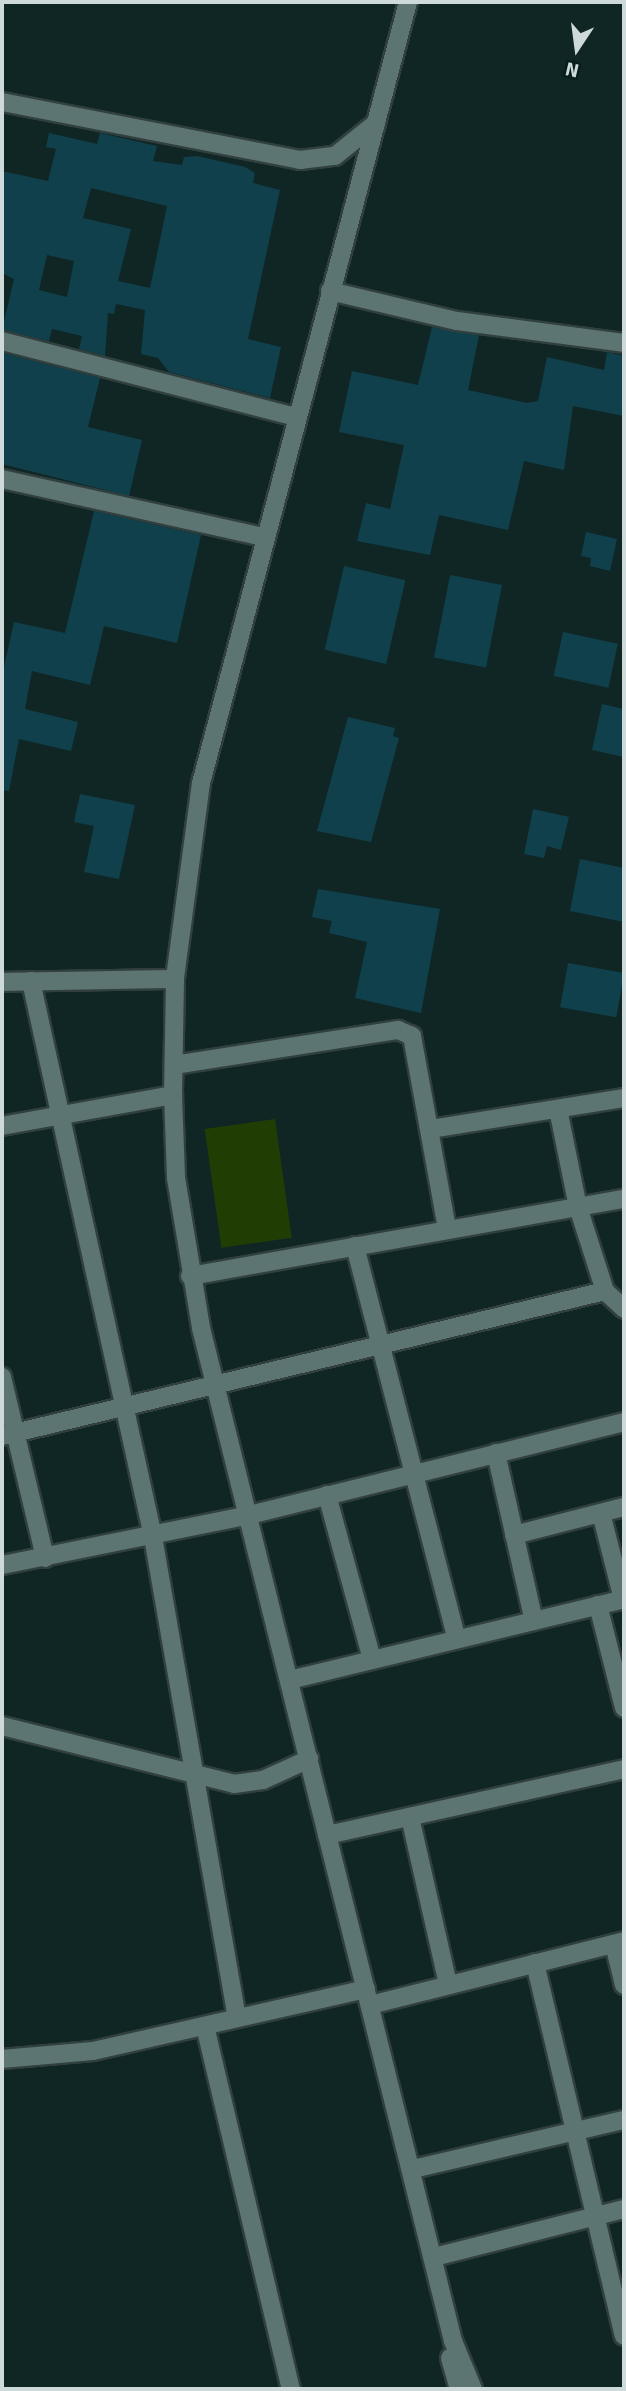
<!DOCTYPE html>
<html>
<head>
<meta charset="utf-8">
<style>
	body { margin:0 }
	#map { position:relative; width:626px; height:2391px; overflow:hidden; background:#102625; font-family:Signika,sans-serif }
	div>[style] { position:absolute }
	.green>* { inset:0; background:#203e04; transform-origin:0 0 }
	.building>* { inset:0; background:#10404c; transform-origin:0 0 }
	.roads { filter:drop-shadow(2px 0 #31403f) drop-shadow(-2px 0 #31403f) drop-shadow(0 2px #31403f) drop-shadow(0 -2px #31403f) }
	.minor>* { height:18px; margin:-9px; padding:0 9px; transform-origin:9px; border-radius:9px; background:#5c7573 }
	span { translate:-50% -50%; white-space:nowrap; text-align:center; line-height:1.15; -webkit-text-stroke:5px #061d1b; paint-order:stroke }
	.frame { position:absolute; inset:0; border:4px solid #cddad9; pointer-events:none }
	.north { position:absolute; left:542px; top:14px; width:70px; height:70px; -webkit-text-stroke:5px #061d1b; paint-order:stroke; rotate:193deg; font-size:19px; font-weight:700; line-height:28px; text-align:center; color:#cddad9 }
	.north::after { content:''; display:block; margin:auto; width:24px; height:32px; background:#cddad9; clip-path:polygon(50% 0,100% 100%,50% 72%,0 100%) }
</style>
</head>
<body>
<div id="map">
	<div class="green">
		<div style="left:275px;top:1119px;width:120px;height:71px;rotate:82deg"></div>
	</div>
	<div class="building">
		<div style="clip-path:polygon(evenodd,49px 133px,97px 144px,100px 133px,157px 146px,153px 161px,182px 165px,184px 157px,197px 156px,245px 167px,255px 173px,253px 183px,280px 190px,248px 339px,281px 347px,270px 398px,169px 372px,158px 358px,141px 354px,145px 310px,116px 304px,114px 314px,108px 313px,105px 356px,79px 349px,82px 336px,52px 329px,49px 341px,2px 330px,14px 279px,2px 273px,2px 171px,48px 181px,56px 149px,46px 147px,49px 133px,91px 188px,167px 206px,150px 288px,118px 281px,131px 229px,83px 218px,91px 188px,49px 133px,47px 255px,74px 261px,67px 297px,39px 290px,47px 255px)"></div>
		<div style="clip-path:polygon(432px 327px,479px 335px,468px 390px,527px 403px,538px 401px,547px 357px,604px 370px,607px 352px,624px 356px,624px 416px,573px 406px,564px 470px,524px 461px,508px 530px,439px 515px,430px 555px,357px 541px,366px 503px,390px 509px,404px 445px,339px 432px,352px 371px,418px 385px)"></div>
		<div style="clip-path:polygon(2px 353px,100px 378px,88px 427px,142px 440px,129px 496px,2px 464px)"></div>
		<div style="clip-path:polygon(94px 511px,201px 535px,177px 643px,104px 626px,90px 685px,32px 671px,25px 709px,78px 722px,71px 751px,19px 739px,9px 791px,2px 790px,2px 676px,14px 622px,65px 633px)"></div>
		<div style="clip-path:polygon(586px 532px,617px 539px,610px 571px,590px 566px,591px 558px,581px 556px)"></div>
		<div style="left:344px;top:566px;width:63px;height:86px;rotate:13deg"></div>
		<div style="left:450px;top:575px;width:53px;height:84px;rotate:11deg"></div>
		<div style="left:563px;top:632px;width:56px;height:45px;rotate:12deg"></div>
		<div style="clip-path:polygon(602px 704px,624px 709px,624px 757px,592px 750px)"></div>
		<div style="clip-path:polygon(348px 717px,395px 728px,393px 736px,399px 738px,371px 842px,317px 831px)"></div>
		<div style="clip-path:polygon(80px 794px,135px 805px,119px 879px,84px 872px,94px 826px,74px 822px)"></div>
		<div style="clip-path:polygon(533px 809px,569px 817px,561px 850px,547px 846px,544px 858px,524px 854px)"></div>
		<div style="clip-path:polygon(580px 859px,624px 868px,624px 922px,570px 911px)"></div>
		<div style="clip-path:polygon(318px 889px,440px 909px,421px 1013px,355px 998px,367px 942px,329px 933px,332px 921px,312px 917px)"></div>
		<div style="left:568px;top:963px;width:57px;height:45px;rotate:10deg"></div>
	</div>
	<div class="roads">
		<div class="minor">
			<div style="left:408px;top:2px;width:808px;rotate:104.84deg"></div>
			<div style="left:201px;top:783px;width:198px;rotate:97.6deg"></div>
			<div style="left:175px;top:979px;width:116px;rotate:91deg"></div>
			<div style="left:173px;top:1095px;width:83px;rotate:87.9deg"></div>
			<div style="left:176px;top:1178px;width:152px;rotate:80.5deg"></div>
			<div style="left:201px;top:1328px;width:1044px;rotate:76.03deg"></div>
			<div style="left:453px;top:2341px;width:52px;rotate:67.4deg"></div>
			<div style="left:2px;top:102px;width:304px;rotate:11deg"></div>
			<div style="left:300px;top:160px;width:35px;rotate:-7deg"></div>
			<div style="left:335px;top:156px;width:53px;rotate:-38.8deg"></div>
			<div style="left:330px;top:291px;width:130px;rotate:13.3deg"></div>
			<div style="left:457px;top:321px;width:168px;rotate:7.5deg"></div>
			<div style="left:2px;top:341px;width:304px;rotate:14.5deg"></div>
			<div style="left:2px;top:479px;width:268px;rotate:12.5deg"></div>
			<div style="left:31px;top:981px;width:569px;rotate:77.62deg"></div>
			<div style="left:153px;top:1537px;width:488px;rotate:80.1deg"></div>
			<div style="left:2px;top:982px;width:173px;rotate:-1deg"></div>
			<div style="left:174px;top:1065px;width:227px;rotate:-8.9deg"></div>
			<div style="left:398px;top:1030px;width:15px;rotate:23deg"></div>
			<div style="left:412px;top:1036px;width:195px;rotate:79.7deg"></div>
			<div style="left:558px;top:1109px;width:100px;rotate:78.5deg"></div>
			<div style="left:578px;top:1207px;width:88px;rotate:72.2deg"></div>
			<div style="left:605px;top:1291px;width:26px;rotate:43deg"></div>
			<div style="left:2px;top:1126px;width:174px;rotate:-10.3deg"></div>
			<div style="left:431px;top:1129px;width:195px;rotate:-9.1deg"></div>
			<div style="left:355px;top:1246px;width:406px;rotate:75.5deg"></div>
			<div style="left:190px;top:1276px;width:441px;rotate:-10.1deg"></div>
			<div style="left:2px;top:1377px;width:186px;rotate:76.6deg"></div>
			<div style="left:2px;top:1436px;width:620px;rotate:-13.52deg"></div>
			<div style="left:496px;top:1453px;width:172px;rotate:77.3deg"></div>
			<div style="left:327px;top:1495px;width:170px;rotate:74.7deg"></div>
			<div style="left:601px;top:1513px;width:89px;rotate:75.7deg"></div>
			<div style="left:514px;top:1535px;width:114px;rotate:-14.3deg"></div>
			<div style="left:2px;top:1565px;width:252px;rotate:-11.4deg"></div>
			<div style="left:249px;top:1515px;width:386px;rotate:-13.9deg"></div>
			<div style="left:598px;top:1605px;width:106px;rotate:75.8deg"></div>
			<div style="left:290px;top:1680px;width:344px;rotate:-13.6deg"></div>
			<div style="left:2px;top:1726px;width:239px;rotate:14deg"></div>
			<div style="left:234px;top:1784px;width:29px;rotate:-8deg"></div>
			<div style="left:263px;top:1780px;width:51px;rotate:-24.5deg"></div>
			<div style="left:410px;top:1817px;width:171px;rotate:77.2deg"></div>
			<div style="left:327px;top:1835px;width:304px;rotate:-12.5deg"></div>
			<div style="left:614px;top:1944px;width:42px;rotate:76.3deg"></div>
			<div style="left:535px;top:1963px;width:383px;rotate:76.6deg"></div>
			<div style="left:370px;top:2005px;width:262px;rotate:-14.1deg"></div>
			<div style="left:205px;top:2026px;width:373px;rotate:76.7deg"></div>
			<div style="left:2px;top:2059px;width:91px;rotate:-5deg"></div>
			<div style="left:93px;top:2051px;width:280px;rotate:-12.8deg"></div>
			<div style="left:413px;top:2169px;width:217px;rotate:-13.1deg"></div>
			<div style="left:434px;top:2257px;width:196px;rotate:-14.2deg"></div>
			<div style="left:450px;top:2358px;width:32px;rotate:74deg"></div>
		</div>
	</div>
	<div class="frame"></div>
	<div class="north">N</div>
</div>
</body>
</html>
